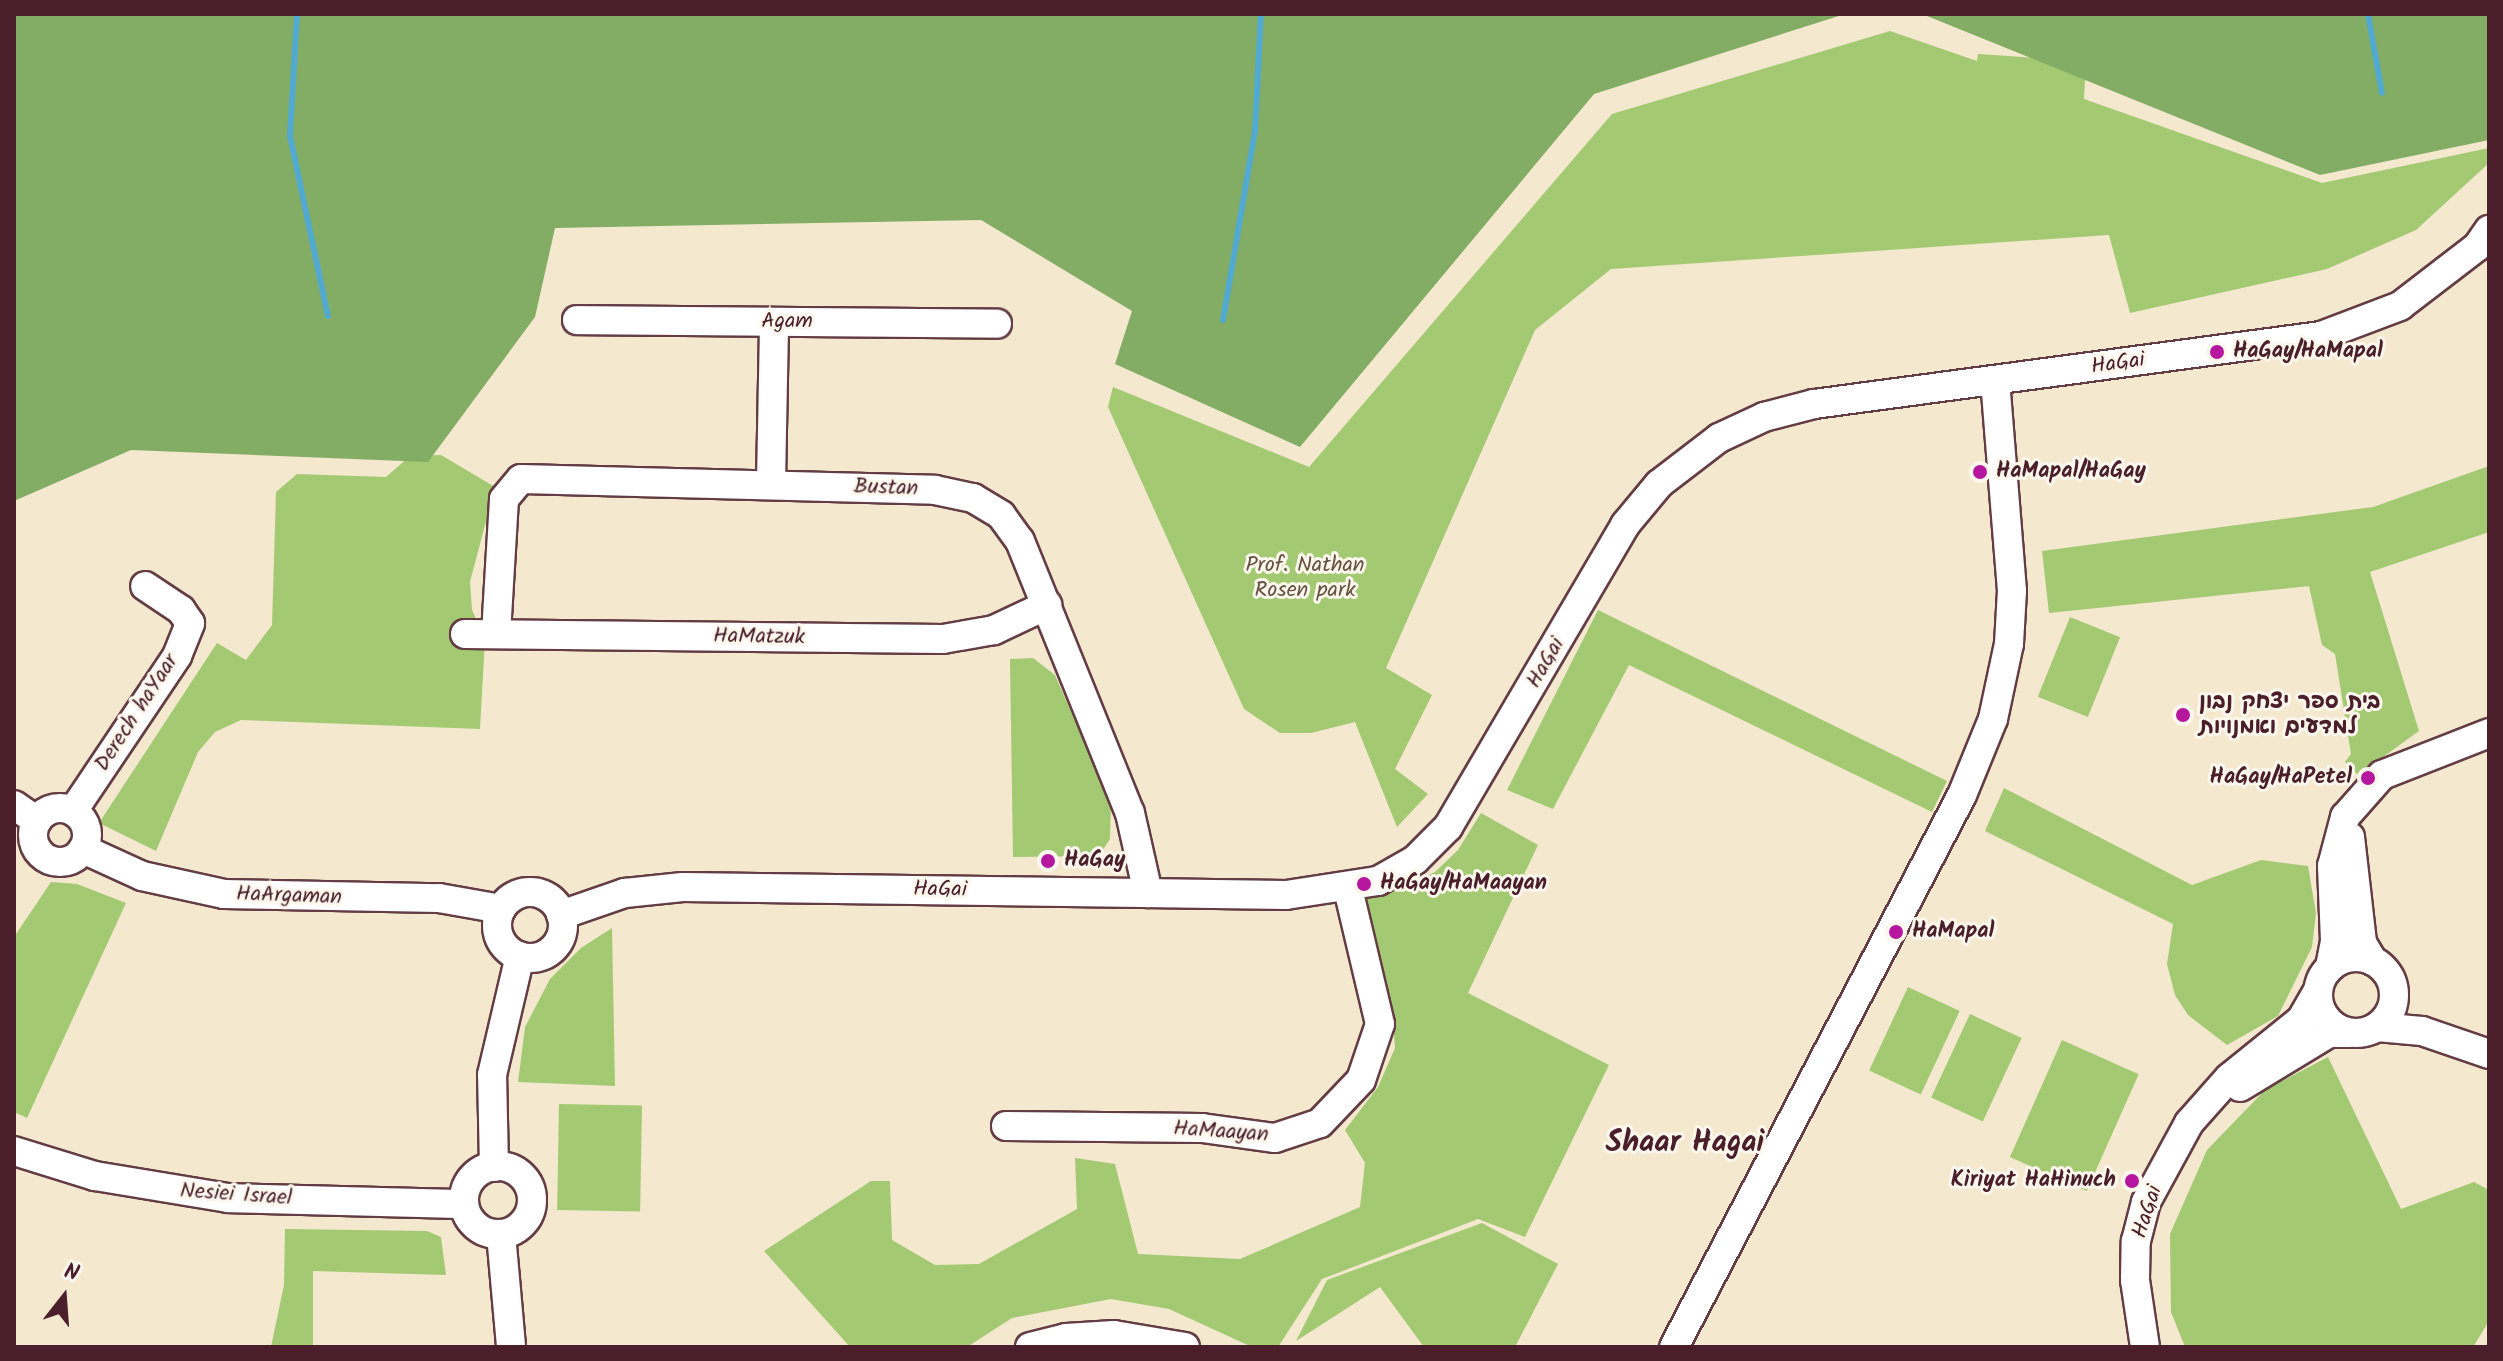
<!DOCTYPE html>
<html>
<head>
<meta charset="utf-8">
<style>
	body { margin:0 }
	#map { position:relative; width:2503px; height:1361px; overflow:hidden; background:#f4e8cf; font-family:Kalam,"Playpen Sans Hebrew",sans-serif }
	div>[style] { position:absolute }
	.green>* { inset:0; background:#a4c973; transform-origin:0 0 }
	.forest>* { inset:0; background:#83ad65 }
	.stream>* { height:6px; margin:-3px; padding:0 3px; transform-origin:3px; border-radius:3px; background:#53aad0 }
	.roads { filter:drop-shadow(2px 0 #643d44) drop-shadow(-2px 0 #643d44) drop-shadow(0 2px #643d44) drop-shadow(0 -2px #643d44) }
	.minor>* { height:28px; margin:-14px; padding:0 14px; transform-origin:14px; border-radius:14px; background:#fff }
	.minor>.ring { margin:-14px; padding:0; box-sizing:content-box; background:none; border:28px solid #fff; border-radius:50% }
	.dots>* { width:22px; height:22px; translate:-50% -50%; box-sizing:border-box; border:4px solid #fbf7ec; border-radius:50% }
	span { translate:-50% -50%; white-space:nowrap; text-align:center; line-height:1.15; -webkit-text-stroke:6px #fbf7ec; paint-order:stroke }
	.street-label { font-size:22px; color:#4a1f2b }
	.poi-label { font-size:22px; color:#4a1f2b; font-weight:700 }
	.left { translate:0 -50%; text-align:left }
	.right { translate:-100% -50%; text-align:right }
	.park-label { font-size:22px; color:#655241 }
	.district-label { font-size:30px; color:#4a1f2b; font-weight:700 }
	.frame { position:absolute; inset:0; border:16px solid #4a1f2b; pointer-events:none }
	.north { position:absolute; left:24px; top:1257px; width:80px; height:80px; -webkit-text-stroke:6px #fbf7ec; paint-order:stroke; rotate:17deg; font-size:22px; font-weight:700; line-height:32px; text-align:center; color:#4a1f2b }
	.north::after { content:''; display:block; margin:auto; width:28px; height:36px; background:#4a1f2b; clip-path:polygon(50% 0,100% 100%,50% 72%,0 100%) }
</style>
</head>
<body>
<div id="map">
	<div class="green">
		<div style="clip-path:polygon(1890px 31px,1977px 61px,1978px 54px,2086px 61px,2084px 99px,2322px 183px,2489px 148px,2489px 163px,2416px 230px,2327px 269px,2130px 313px,2109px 235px,1611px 269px,1535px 330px,1386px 668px,1432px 695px,1395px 769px,1428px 794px,1397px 827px,1355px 722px,1311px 733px,1280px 733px,1244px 709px,1108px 407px,1113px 387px,1309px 467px,1612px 114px)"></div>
		<div style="clip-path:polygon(441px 455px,495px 487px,470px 582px,472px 610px,485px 639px,480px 729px,241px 720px,215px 732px,198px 752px,156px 851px,99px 823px,217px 643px,246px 660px,272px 625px,276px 492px,297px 474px,386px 477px,410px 456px)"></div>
		<div style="clip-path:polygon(2489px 466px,2489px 532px,2370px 572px,2419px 731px,2358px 775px,2345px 762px,2351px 754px,2335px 654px,2322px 645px,2309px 586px,2049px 613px,2042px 551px,2373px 507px)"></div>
		<div style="clip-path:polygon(1598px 610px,1947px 781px,1932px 812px,1629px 665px,1553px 809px,1507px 790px)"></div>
		<div style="left:2070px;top:617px;width:54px;height:86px;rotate:22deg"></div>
		<div style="clip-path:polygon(1033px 658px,1055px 675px,1111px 803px,1110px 839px,1099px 856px,1013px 857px,1010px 659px)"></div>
		<div style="clip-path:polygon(2004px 788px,2192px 885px,2261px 860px,2308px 866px,2316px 913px,2312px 947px,2278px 1016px,2227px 1045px,2188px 1015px,2175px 995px,2167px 964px,2173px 924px,1985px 831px)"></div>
		<div style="clip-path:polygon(1481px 813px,1538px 845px,1468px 993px,1609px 1065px,1525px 1237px,1478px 1219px,1322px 1279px,1278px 1347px,1252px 1347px,1169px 1309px,1111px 1299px,1012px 1318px,967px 1347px,850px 1347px,764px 1251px,871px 1181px,890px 1181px,892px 1240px,935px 1265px,979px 1264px,1077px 1209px,1075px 1158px,1115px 1164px,1138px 1254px,1240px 1259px,1360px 1207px,1365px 1163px,1345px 1130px,1378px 1087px,1395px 1048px,1392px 1008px,1363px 899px,1401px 889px,1435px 872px,1458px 850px)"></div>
		<div style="clip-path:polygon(51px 882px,77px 884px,126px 903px,27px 1118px,14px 1112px,14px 937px)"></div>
		<div style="clip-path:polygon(612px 928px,615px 1086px,518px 1082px,525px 1027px,550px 979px,581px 948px)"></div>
		<div style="left:1908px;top:987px;width:57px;height:92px;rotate:25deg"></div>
		<div style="left:1970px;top:1014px;width:57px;height:92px;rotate:25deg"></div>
		<div style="left:2062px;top:1040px;width:84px;height:128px;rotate:24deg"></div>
		<div style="clip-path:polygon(2328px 1057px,2401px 1209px,2474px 1182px,2489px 1190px,2489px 1321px,2473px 1347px,2185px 1347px,2171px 1312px,2170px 1234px,2207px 1150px,2265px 1090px)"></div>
		<div style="left:559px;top:1104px;width:83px;height:106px;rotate:1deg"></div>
		<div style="clip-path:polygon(1482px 1223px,1558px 1264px,1515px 1347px,1424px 1347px,1380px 1287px,1296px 1341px,1327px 1280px)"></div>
		<div style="clip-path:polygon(285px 1229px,427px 1231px,441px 1237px,446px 1275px,313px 1271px,313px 1347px,271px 1347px,284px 1285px)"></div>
	</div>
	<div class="forest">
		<div style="clip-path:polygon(14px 14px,1845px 14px,1594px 94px,1300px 447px,1115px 364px,1132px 311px,981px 220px,555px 228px,535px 317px,428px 462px,131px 450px,14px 501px)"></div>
		<div style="clip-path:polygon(1922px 14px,2489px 14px,2489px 140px,2320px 175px)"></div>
	</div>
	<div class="stream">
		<div style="left:297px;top:14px;width:122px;rotate:93.3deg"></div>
		<div style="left:290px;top:136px;width:184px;rotate:78.1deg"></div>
		<div style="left:2368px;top:14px;width:80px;rotate:80deg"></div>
		<div style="left:1223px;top:320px;width:192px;rotate:-80.4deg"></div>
		<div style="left:1255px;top:131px;width:117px;rotate:-87.1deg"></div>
	</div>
	<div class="roads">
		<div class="minor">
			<div style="left:577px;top:320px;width:420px;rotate:0.5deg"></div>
			<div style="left:771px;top:483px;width:161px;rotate:-88.9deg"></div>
			<div style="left:465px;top:634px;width:478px;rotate:0.6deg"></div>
			<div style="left:943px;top:639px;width:52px;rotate:-10deg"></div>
			<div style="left:994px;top:630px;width:59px;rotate:-25.3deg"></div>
			<div style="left:496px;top:634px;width:135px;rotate:-86.6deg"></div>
			<div style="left:504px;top:499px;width:26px;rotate:-50deg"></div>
			<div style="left:521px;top:479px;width:414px;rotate:1.5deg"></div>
			<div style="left:935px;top:490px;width:39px;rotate:12deg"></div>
			<div style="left:973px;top:498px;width:33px;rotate:31deg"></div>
			<div style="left:1001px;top:515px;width:32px;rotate:54deg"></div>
			<div style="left:1020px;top:541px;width:293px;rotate:68deg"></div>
			<div style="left:1130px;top:813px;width:82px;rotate:77.3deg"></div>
			<div style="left:14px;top:805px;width:28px;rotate:35deg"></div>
			<div class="ring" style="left:33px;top:808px;width:26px;height:26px"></div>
			<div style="left:73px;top:811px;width:187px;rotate:-56.1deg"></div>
			<div style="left:177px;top:656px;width:35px;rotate:-68deg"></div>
			<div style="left:190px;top:623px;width:16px;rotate:-125deg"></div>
			<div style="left:181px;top:610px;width:43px;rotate:-146.3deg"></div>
			<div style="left:2350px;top:837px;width:107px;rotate:83.5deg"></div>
			<div style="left:2362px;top:943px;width:21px;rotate:59deg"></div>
			<div style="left:83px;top:849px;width:65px;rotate:24.6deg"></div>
			<div style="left:142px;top:876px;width:84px;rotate:12.4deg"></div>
			<div style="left:224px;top:894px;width:215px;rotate:1.1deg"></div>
			<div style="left:439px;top:898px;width:63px;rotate:10.1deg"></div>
			<div class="ring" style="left:497px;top:892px;width:38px;height:38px"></div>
			<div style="left:561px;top:915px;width:68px;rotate:-19deg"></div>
			<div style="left:625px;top:893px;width:58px;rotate:-5.9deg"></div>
			<div style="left:683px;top:887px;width:603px;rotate:0.76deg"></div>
			<div style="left:1286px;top:895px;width:93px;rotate:-8.7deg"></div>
			<div style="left:1378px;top:881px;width:43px;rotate:-29.6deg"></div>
			<div style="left:1415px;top:860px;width:47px;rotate:-45deg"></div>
			<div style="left:1448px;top:827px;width:350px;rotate:-59.6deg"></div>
			<div style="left:1625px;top:525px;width:53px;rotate:-50.3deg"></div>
			<div style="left:1659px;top:484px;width:76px;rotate:-37.5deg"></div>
			<div style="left:1719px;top:438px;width:50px;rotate:-25deg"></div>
			<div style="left:1764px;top:417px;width:52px;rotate:-14.6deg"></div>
			<div style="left:1814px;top:404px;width:512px;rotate:-7.64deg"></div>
			<div style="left:2321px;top:336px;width:85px;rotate:-20.8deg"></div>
			<div style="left:2400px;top:306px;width:97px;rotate:-37.5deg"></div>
			<div style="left:2477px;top:247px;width:21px;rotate:-55deg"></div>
			<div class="ring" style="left:2318px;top:957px;width:48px;height:48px"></div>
			<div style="left:2330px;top:967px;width:26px;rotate:-79deg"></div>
			<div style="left:2335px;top:941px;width:75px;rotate:-92.3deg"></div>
			<div style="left:2332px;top:866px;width:51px;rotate:-75.1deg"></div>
			<div style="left:2345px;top:817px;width:56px;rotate:-48.6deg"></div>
			<div style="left:2382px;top:775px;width:115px;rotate:-21.4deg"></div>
			<div style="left:2377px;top:1027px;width:45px;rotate:5.1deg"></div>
			<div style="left:2422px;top:1031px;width:71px;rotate:18.9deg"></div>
			<div style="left:2240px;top:1087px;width:104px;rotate:-31.2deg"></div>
			<div style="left:2329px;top:1033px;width:19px"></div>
			<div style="left:1006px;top:1126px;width:196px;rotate:0.6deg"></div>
			<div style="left:1202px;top:1128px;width:74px;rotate:7.8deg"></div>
			<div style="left:1275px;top:1138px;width:47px;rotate:-18.4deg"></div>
			<div style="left:1320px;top:1123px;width:59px;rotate:-46.4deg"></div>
			<div style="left:1361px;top:1080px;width:59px;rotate:-71.3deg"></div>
			<div style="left:1380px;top:1024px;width:139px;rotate:-103.3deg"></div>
			<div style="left:14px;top:1151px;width:85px;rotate:17.2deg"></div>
			<div style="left:95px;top:1176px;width:135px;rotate:9.4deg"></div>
			<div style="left:228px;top:1198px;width:236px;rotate:1.5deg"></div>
			<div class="ring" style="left:464px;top:1166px;width:40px;height:40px"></div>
			<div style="left:494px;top:1167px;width:92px;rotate:-91.2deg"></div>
			<div style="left:492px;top:1075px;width:122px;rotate:-76.8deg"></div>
			<div style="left:501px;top:1234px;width:113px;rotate:84.9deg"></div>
			<div style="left:1030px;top:1347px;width:37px;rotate:-14deg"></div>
			<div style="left:1066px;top:1338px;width:48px;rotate:-3.6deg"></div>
			<div style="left:1114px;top:1335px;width:72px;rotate:9.6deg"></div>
			<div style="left:1674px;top:1347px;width:623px;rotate:-62.45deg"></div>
			<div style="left:1962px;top:795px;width:82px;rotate:-67.8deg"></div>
			<div style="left:1993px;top:719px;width:77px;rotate:-78deg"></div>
			<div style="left:2009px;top:644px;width:53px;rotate:-86.8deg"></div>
			<div style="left:2012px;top:591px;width:211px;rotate:-94.6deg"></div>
			<div style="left:2145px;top:1347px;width:68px;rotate:-98.5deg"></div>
			<div style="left:2135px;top:1280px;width:39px;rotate:-89deg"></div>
			<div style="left:2136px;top:1241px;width:40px;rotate:-75.6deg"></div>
			<div style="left:2146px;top:1202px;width:90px;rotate:-61.4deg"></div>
			<div style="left:2189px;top:1123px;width:60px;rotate:-48.4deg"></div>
			<div style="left:2229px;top:1078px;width:92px;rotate:-38.9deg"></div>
			<div style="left:2301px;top:1020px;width:34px;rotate:-60deg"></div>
		</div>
	</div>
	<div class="dots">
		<div style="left:2217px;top:352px;background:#b5179e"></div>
		<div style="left:1980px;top:472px;background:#b5179e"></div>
		<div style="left:2183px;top:715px;background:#b5179e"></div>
		<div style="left:2368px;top:778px;background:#b5179e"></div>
		<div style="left:1048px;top:861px;background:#b5179e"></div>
		<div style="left:1364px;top:884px;background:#b5179e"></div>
		<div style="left:1896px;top:932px;background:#b5179e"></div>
		<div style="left:2132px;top:1181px;background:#b5179e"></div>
	</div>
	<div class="street-label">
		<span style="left:787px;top:322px">Agam</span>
		<span style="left:2118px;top:364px;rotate:-8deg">HaGai</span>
		<span style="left:886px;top:488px;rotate:2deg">Bustan</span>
		<span style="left:759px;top:637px;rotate:1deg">HaMatzuk</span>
		<span style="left:1546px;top:663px;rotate:-60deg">HaGai</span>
		<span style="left:137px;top:713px;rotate:-57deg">Derech haYaar</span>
		<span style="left:940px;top:890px;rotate:1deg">HaGai</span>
		<span style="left:289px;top:896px;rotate:2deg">HaArgaman</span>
		<span style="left:1221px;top:1132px;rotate:4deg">HaMaayan</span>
		<span style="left:236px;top:1195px;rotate:4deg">Nesiei Israel</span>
		<span style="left:2148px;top:1212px;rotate:-72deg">HaGai</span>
	</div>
	<div class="poi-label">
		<span class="left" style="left:2233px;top:352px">HaGay/HaMapal</span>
		<span class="left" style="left:1996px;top:472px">HaMapal/HaGay</span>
		<span class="left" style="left:2199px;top:715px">בית ספר יצחק נבון<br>למדעים ואמנויות</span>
		<span class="right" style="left:2352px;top:778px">HaGay/HaPetel</span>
		<span class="left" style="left:1064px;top:861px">HaGay</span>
		<span class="left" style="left:1380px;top:884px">HaGay/HaMaayan</span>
		<span class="left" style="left:1912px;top:932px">HaMapal</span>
		<span class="right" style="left:2116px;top:1181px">Kiriyat HaHinuch</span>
	</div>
	<div class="park-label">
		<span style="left:1305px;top:578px">Prof. Nathan<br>Rosen park</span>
	</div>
	<div class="district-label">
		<span style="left:1685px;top:1143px">Shaar Hagai</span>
	</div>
	<div class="frame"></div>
	<div class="north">N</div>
</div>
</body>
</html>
